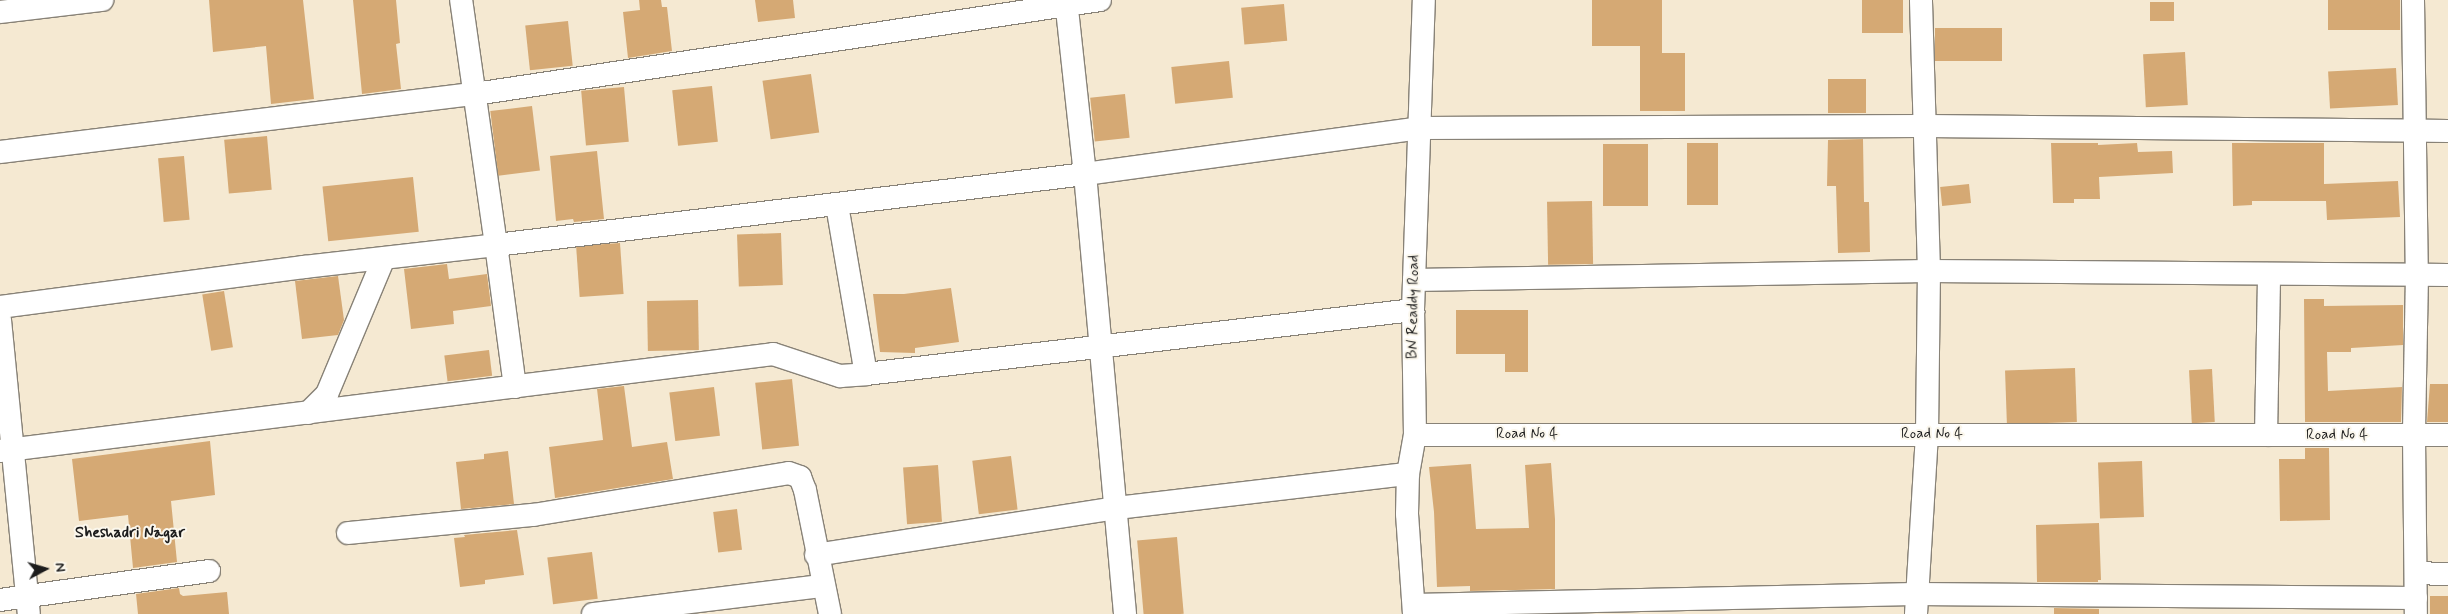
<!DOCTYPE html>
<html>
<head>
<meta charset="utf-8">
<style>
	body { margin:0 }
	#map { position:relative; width:2448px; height:614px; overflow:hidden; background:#f5e9d2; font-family:Mynerve,sans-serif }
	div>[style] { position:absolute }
	.building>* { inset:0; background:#d5a974; transform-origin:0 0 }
	.roads { filter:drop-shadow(1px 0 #888277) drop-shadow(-1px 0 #888277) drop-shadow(0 1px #888277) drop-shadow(0 -1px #888277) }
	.minor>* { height:22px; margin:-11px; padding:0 11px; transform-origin:11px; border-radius:11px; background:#fff }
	span { translate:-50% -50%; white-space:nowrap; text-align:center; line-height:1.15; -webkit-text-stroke:4px #fbf7ec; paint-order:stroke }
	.street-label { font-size:15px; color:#1c1c1c }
	.neighbourhood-label { font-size:16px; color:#1c1c1c; font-weight:700 }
	.north { position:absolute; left:20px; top:544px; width:50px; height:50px; -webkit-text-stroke:4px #fbf7ec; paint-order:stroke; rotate:84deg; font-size:14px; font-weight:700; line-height:20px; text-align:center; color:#1c1c1c }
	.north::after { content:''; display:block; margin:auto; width:18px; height:22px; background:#1c1c1c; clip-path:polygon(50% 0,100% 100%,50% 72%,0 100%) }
</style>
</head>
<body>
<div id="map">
	<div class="building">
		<div style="clip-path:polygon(209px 0,303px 0,314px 99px,271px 104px,266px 46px,213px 52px)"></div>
		<div style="clip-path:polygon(353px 0,396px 0,400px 43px,396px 44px,401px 89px,362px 94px)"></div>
		<div style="clip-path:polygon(639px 0,661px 0,662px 7px,667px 7px,672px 51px,628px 58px,623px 12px,640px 10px)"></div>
		<div style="clip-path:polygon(755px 0,793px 0,795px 18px,758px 22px)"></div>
		<div style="clip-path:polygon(1592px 0,1662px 0,1662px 53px,1685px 53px,1685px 111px,1640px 111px,1640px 46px,1592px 46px)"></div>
		<div style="left:1862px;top:0;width:41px;height:33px"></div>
		<div style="left:2328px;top:0;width:72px;height:30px"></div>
		<div style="left:2150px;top:2px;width:24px;height:19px"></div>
		<div style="left:1284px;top:4px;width:37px;height:43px;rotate:85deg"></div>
		<div style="left:568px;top:21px;width:45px;height:43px;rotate:84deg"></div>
		<div style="left:2002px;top:28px;width:33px;height:67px;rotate:90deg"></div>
		<div style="left:2185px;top:52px;width:53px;height:42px;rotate:87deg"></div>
		<div style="left:1229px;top:61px;width:37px;height:58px;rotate:84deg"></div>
		<div style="left:2396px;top:68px;width:37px;height:68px;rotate:87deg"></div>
		<div style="left:811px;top:74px;width:59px;height:49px;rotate:82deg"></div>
		<div style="left:1828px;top:79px;width:38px;height:34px"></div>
		<div style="left:712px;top:86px;width:56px;height:40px;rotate:84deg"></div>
		<div style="left:624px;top:87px;width:55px;height:43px;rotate:85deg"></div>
		<div style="left:1125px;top:94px;width:44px;height:35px;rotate:84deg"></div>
		<div style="left:532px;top:106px;width:65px;height:42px;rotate:83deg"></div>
		<div style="left:267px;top:136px;width:54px;height:43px;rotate:85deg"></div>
		<div style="clip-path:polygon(1863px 139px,1864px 202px,1869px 202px,1870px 252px,1838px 253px,1836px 186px,1827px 186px,1828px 140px)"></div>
		<div style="left:1687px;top:143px;width:31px;height:62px"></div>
		<div style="clip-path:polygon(2051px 143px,2098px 143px,2098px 145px,2137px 143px,2138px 152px,2172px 151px,2173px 173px,2099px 177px,2100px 199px,2074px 199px,2074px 203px,2053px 203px)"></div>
		<div style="clip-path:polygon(2232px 143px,2324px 143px,2324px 184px,2398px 181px,2400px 217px,2327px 220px,2326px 201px,2252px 201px,2252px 205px,2233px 206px)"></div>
		<div style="left:1603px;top:144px;width:45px;height:62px"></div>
		<div style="clip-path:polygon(597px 151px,604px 219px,574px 222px,573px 219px,556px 221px,550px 156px)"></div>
		<div style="left:184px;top:156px;width:64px;height:26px;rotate:85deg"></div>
		<div style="left:413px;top:177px;width:55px;height:91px;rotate:84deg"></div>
		<div style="left:1969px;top:184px;width:19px;height:29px;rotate:84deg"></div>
		<div style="left:1592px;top:201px;width:63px;height:45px;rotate:89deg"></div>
		<div style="left:781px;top:233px;width:52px;height:44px;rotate:88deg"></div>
		<div style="left:620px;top:243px;width:51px;height:44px;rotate:86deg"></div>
		<div style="clip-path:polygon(447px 264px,449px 279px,487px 274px,491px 306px,453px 311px,454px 324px,411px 329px,404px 269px)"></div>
		<div style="clip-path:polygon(338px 276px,344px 320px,338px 335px,302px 339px,295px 281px)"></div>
		<div style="clip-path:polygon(951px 288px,959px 342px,915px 348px,915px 353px,880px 352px,873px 294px,904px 294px)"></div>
		<div style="left:224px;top:291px;width:57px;height:22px;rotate:81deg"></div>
		<div style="clip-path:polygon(2304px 299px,2324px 299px,2324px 306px,2403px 305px,2403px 345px,2351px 348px,2351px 352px,2327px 352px,2328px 391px,2402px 387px,2401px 422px,2305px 422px)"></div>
		<div style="left:698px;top:300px;width:50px;height:51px;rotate:89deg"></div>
		<div style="clip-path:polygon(1456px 310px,1528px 310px,1528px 372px,1505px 372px,1505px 354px,1456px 354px)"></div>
		<div style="left:489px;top:350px;width:26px;height:45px;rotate:83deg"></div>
		<div style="left:2075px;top:368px;width:54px;height:70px;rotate:88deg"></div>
		<div style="left:2212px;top:369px;width:53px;height:23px;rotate:87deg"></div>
		<div style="left:792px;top:379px;width:67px;height:37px;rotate:84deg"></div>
		<div style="clip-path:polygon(2430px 384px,2448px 384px,2448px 422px,2427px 422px)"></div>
		<div style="clip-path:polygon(624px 386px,632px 447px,667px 442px,673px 479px,555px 498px,549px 447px,603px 440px,597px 389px)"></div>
		<div style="left:714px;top:387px;width:49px;height:45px;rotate:83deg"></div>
		<div style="clip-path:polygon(210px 441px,215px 495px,171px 501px,177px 562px,133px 568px,128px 515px,79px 521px,72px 459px)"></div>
		<div style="clip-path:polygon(2305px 448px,2329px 448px,2330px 520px,2280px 521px,2279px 459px,2305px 459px)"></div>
		<div style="clip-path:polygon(508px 451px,514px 504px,461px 509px,456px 462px,484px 459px,484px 454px)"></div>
		<div style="left:1011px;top:456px;width:54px;height:39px;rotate:83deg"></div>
		<div style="left:2142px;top:461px;width:56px;height:44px;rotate:88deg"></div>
		<div style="clip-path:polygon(1551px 463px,1555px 519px,1555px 589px,1470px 591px,1470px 586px,1437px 587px,1434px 512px,1429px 467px,1471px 464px,1476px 529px,1529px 528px,1525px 465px)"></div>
		<div style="left:938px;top:465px;width:57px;height:35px;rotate:86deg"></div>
		<div style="left:737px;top:509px;width:41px;height:24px;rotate:83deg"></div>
		<div style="clip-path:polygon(2099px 523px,2101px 580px,2098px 580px,2098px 582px,2037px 582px,2036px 525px)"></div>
		<div style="clip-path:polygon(517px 530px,524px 575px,485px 580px,485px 584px,460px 587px,454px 538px,465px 537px,464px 535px)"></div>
		<div style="left:1177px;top:537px;width:77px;height:40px;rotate:85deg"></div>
		<div style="left:592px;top:552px;width:47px;height:45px;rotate:83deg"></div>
		<div style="clip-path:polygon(179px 588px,180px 594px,183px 596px,227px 592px,229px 614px,138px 614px,136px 594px)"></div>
		<div style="left:2430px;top:596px;width:18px;height:18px"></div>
		<div style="clip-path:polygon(2054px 608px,2099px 609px,2099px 614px,2054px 614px)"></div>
	</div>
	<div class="roads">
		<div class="minor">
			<div style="left:1066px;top:0;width:175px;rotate:83.8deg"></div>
			<div style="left:1085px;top:174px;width:338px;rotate:-7.8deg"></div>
			<div style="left:1420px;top:128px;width:506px;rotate:-0.23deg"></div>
			<div style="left:1926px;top:126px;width:522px;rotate:0.55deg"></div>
			<div style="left:2413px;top:0;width:275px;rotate:89.2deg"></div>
			<div style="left:2417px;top:275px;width:161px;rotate:91.1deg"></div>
			<div style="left:2414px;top:436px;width:178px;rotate:89.4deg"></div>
			<div style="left:0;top:12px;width:103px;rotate:-6.7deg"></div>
			<div style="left:0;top:152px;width:479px;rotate:-7deg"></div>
			<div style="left:475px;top:94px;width:632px;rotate:-8.55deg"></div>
			<div style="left:837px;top:205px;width:171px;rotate:80.3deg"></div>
			<div style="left:1414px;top:280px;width:515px;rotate:-1deg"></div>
			<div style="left:1929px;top:271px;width:519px;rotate:0.44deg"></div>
			<div style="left:0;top:307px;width:307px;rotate:-7.5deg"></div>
			<div style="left:304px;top:267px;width:193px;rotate:-6.5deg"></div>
			<div style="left:496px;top:245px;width:247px;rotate:-98.1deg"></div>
			<div style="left:0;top:320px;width:295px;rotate:84.4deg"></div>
			<div style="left:515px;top:387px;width:143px;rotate:-97.6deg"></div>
			<div style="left:496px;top:245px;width:593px;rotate:-6.87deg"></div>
			<div style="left:1085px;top:174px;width:442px;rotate:84.8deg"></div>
			<div style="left:308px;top:413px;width:27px;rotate:-45deg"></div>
			<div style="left:327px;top:394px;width:147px;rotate:-67.3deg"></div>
			<div style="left:1415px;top:435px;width:1033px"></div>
			<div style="left:2266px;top:435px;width:161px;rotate:-88.9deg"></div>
			<div style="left:0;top:451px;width:779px;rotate:-7.15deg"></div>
			<div style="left:773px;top:354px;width:71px;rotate:18.2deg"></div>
			<div style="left:840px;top:376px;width:26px;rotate:-4deg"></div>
			<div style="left:866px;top:374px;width:551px;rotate:-6.67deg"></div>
			<div style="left:348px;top:533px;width:186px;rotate:-5.6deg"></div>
			<div style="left:533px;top:515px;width:259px;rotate:-9.3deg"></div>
			<div style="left:789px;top:473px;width:12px;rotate:20deg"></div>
			<div style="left:800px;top:477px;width:14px;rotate:69deg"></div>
			<div style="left:805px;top:490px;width:126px;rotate:78.6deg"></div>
			<div style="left:816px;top:555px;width:305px;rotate:-8.9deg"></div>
			<div style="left:1117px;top:508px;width:293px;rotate:-6.7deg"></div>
			<div style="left:2416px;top:573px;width:32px;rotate:2deg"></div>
			<div style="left:0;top:600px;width:211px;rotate:-7.9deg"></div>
			<div style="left:1414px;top:605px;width:502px;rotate:-1.26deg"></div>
			<div style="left:1916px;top:594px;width:500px;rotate:0.46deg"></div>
			<div style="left:593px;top:614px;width:231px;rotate:-7deg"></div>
			<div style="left:1414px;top:614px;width:100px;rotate:-94deg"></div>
			<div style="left:1407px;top:514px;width:40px;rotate:-88.6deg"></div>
			<div style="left:1408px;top:474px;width:40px;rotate:-80deg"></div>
			<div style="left:1415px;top:435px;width:125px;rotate:-90.9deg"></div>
			<div style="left:1413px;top:310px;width:310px;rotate:-88deg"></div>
			<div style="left:1916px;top:614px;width:180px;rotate:-86.5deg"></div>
			<div style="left:1927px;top:434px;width:163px;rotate:-89.3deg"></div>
			<div style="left:1929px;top:271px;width:271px;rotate:-91.7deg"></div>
		</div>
	</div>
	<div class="street-label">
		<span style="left:1414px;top:307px;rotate:-89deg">BN Readdy Road</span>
		<span style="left:1527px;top:435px">Road No 4</span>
		<span style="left:1932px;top:435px">Road No 4</span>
		<span style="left:2337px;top:436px">Road No 4</span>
	</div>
	<div class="neighbourhood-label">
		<span style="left:130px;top:533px">Sheshadri Nagar</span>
	</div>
	<div class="north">N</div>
</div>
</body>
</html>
